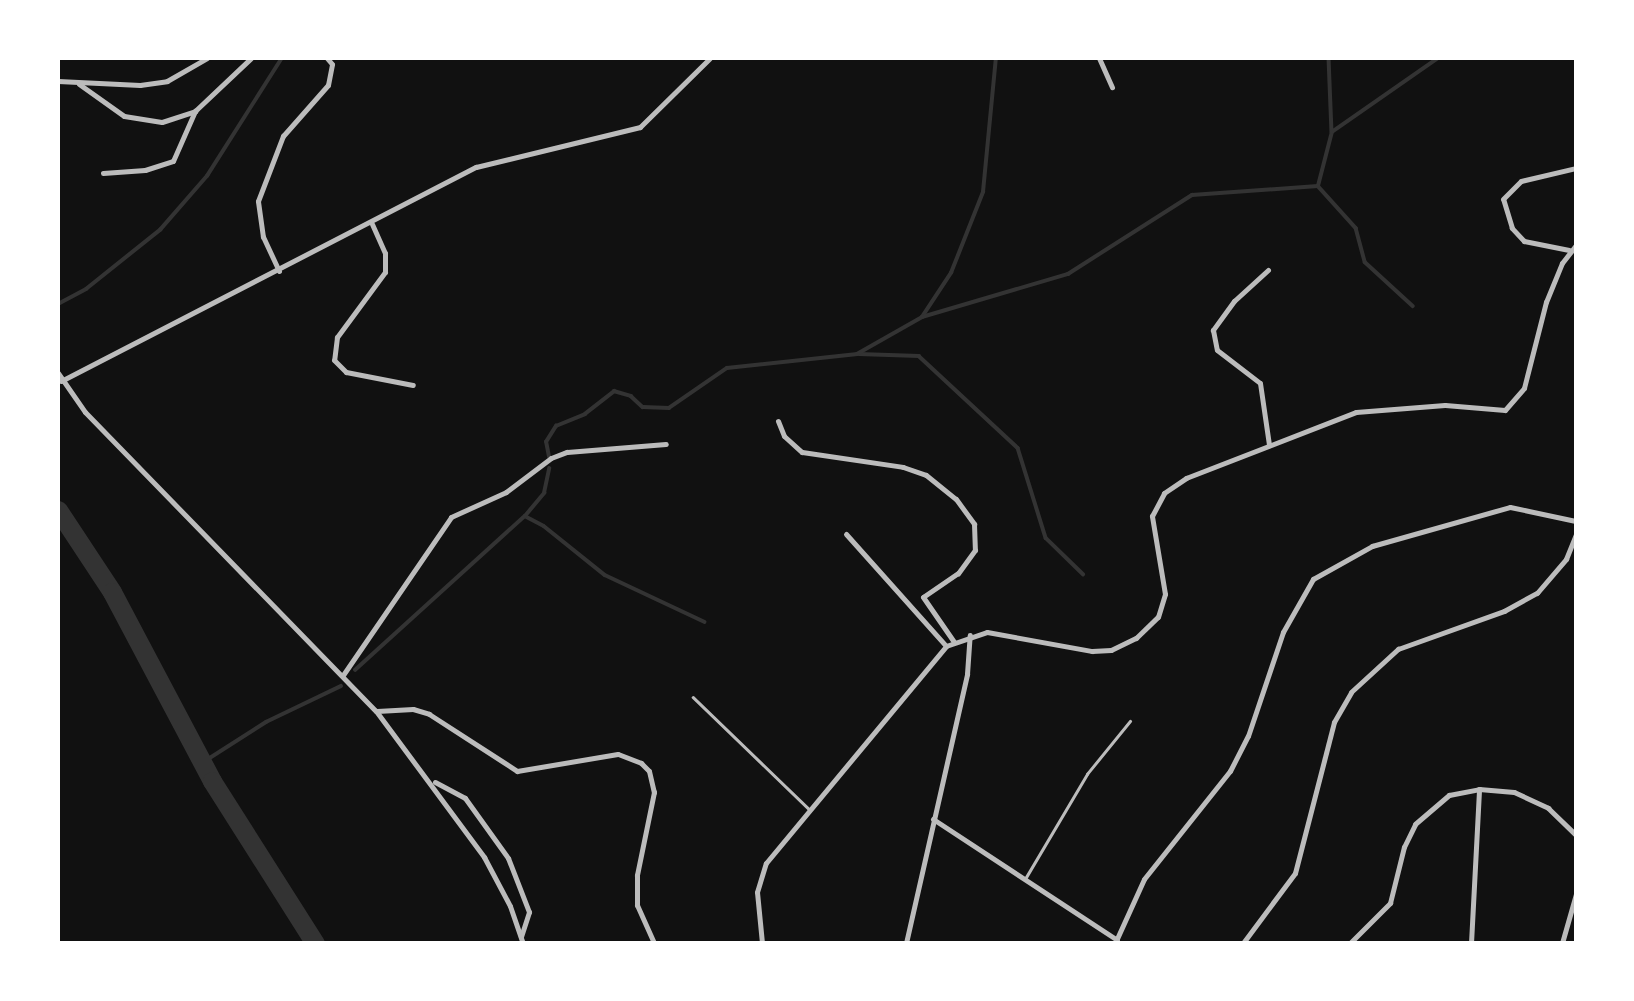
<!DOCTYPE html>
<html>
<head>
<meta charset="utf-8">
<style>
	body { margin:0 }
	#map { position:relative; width:1634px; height:1001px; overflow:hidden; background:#111; font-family:"Sofia Sans Condensed",sans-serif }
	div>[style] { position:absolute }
	.stream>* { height:3.5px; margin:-1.75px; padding:0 1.75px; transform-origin:1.75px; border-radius:1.75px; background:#333 }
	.river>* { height:19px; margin:-9.5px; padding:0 9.5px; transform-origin:9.5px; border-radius:9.5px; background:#333 }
	.service>* { height:2.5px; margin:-1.25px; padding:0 1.25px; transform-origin:1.25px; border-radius:1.25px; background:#bcbcbc }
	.minor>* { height:5px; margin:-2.5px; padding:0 2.5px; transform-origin:2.5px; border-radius:2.5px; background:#bcbcbc }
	span { translate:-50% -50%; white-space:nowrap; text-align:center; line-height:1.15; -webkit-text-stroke:5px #fff; paint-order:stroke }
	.frame { position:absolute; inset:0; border:60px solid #fff; pointer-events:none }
</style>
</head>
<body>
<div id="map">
	<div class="stream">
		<div style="left:1329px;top:58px;width:74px;rotate:87.7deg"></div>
		<div style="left:1318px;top:186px;width:57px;rotate:47.9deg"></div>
		<div style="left:1356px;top:228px;width:35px;rotate:75deg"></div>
		<div style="left:1365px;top:262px;width:65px;rotate:42.5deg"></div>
		<div style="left:58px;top:304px;width:32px;rotate:-28deg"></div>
		<div style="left:86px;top:289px;width:95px;rotate:-38.6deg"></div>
		<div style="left:160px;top:230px;width:72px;rotate:-49deg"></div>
		<div style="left:207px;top:176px;width:140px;rotate:-57.6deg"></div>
		<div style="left:922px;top:317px;width:53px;rotate:-56.6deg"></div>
		<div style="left:951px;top:273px;width:87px;rotate:-68.4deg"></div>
		<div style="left:983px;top:192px;width:135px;rotate:-84.5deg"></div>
		<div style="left:859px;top:354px;width:60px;rotate:1.9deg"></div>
		<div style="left:919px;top:356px;width:135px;rotate:42.9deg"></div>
		<div style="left:1018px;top:448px;width:94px;rotate:72.7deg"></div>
		<div style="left:1046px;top:538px;width:52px;rotate:44.2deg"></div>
		<div style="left:549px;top:457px;width:15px;rotate:-101deg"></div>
		<div style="left:546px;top:442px;width:19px;rotate:-58deg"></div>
		<div style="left:556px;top:426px;width:31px;rotate:-22deg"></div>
		<div style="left:585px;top:414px;width:37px;rotate:-38deg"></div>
		<div style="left:614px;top:391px;width:18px;rotate:16deg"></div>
		<div style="left:631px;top:396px;width:16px;rotate:43deg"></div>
		<div style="left:643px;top:407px;width:26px;rotate:2deg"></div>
		<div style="left:669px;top:408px;width:70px;rotate:-34.6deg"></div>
		<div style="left:727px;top:368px;width:131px;rotate:-6.1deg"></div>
		<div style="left:857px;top:354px;width:75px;rotate:-29.6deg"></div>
		<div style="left:922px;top:317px;width:152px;rotate:-16.4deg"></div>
		<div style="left:1068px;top:274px;width:147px;rotate:-32.5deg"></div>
		<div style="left:1192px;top:195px;width:126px;rotate:-4.1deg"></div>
		<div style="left:1318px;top:186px;width:56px;rotate:-75.5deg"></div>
		<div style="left:1332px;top:132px;width:129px;rotate:-34.9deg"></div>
		<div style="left:525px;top:516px;width:21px;rotate:28deg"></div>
		<div style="left:544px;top:526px;width:78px;rotate:38.8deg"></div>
		<div style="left:605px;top:575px;width:110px;rotate:25.2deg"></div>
		<div style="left:355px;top:670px;width:229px;rotate:-42.2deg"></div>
		<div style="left:525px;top:516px;width:30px;rotate:-50deg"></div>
		<div style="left:544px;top:493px;width:25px;rotate:-78deg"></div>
		<div style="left:202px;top:763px;width:76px;rotate:-32.6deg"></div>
		<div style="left:266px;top:722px;width:83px;rotate:-25.6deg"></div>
	</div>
	<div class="river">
		<div style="left:58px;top:510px;width:98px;rotate:56.6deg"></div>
		<div style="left:112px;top:592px;width:214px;rotate:62.1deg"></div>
		<div style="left:212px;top:781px;width:192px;rotate:57.6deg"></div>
	</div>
	<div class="service">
		<div style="left:693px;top:697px;width:160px;rotate:44deg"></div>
		<div style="left:1025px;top:879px;width:122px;rotate:-59.4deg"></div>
		<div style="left:1087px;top:774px;width:68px;rotate:-50.9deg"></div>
	</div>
	<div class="minor">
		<div style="left:1099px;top:58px;width:32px;rotate:66deg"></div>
		<div style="left:58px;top:81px;width:82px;rotate:2.8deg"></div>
		<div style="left:140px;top:85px;width:27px;rotate:-8deg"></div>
		<div style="left:167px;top:81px;width:46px;rotate:-29.9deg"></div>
		<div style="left:79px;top:84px;width:55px;rotate:35.4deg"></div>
		<div style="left:124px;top:116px;width:38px;rotate:9deg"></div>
		<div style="left:162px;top:122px;width:35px;rotate:-18deg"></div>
		<div style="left:195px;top:111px;width:77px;rotate:-43.4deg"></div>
		<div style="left:103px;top:173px;width:42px;rotate:-4.1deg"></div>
		<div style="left:145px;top:170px;width:29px;rotate:-18deg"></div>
		<div style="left:173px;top:161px;width:55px;rotate:-66.3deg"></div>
		<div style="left:372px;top:224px;width:32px;rotate:66deg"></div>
		<div style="left:385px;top:253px;width:19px;rotate:90deg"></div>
		<div style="left:385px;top:272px;width:81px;rotate:126.4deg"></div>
		<div style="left:337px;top:337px;width:23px;rotate:97deg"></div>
		<div style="left:334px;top:360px;width:17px;rotate:45deg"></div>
		<div style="left:346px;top:372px;width:68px;rotate:11deg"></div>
		<div style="left:1569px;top:250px;width:46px;rotate:-168.7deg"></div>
		<div style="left:1524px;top:241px;width:18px;rotate:-133deg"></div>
		<div style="left:1512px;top:228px;width:30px;rotate:-107deg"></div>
		<div style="left:1503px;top:199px;width:25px;rotate:-45deg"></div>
		<div style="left:1521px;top:181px;width:57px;rotate:-13.3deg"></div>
		<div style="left:1268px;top:270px;width:46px;rotate:137.6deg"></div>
		<div style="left:1234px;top:301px;width:36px;rotate:126deg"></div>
		<div style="left:1213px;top:330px;width:20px;rotate:79deg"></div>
		<div style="left:1217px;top:350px;width:54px;rotate:37.5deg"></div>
		<div style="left:1260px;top:383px;width:63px;rotate:81.7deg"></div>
		<div style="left:279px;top:271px;width:38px;rotate:-115deg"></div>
		<div style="left:263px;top:237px;width:36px;rotate:-98deg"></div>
		<div style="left:258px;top:201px;width:70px;rotate:-69deg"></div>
		<div style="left:283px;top:136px;width:68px;rotate:-48.6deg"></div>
		<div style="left:328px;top:85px;width:21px;rotate:-79deg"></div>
		<div style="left:332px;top:64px;width:8px;rotate:-130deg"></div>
		<div style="left:58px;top:373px;width:47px;rotate:55.3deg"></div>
		<div style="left:85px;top:412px;width:417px;rotate:45.8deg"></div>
		<div style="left:376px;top:711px;width:182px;rotate:53.5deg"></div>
		<div style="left:484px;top:857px;width:55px;rotate:62deg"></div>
		<div style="left:510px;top:906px;width:39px;rotate:71deg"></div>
		<div style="left:61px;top:381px;width:467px;rotate:-27.3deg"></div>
		<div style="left:476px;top:167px;width:169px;rotate:-13.7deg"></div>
		<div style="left:640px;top:127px;width:98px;rotate:-44.6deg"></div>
		<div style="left:778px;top:421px;width:16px;rotate:68deg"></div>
		<div style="left:784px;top:436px;width:24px;rotate:42deg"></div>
		<div style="left:802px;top:452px;width:102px;rotate:8.4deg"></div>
		<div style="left:903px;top:467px;width:24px;rotate:19deg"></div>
		<div style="left:926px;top:475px;width:38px;rotate:39deg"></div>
		<div style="left:956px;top:499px;width:31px;rotate:54deg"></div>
		<div style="left:974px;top:524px;width:26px;rotate:88deg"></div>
		<div style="left:975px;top:550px;width:29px;rotate:126deg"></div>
		<div style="left:958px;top:573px;width:42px;rotate:145.6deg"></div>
		<div style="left:923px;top:597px;width:55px;rotate:55.4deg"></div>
		<div style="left:846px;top:534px;width:150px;rotate:48.2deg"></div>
		<div style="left:343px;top:675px;width:191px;rotate:-55.6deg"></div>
		<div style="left:451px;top:517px;width:60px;rotate:-24.4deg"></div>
		<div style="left:506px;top:492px;width:56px;rotate:-37.1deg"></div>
		<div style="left:551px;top:458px;width:17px;rotate:-21deg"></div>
		<div style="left:567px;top:452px;width:99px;rotate:-4.6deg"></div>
		<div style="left:377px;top:711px;width:36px;rotate:-3deg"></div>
		<div style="left:413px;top:709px;width:17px;rotate:17deg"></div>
		<div style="left:429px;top:714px;width:105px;rotate:32.9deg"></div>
		<div style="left:517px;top:771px;width:102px;rotate:-9.6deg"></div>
		<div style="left:618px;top:754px;width:25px;rotate:21deg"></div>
		<div style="left:641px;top:763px;width:11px;rotate:45deg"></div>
		<div style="left:649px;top:771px;width:22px;rotate:77deg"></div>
		<div style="left:654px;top:792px;width:85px;rotate:101.6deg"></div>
		<div style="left:637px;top:875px;width:30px;rotate:90deg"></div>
		<div style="left:637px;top:905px;width:42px;rotate:65.9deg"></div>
		<div style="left:435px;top:782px;width:34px;rotate:28deg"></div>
		<div style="left:465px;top:798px;width:74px;rotate:54.4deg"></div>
		<div style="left:508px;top:858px;width:58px;rotate:68.7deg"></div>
		<div style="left:529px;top:912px;width:26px;rotate:108deg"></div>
		<div style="left:933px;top:819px;width:220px;rotate:33.3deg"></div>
		<div style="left:762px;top:943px;width:51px;rotate:-95.6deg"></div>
		<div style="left:757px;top:892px;width:30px;rotate:-73deg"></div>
		<div style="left:766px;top:863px;width:282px;rotate:-50.3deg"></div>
		<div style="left:946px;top:646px;width:43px;rotate:-18.9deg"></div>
		<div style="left:987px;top:632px;width:107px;rotate:10.3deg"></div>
		<div style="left:1092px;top:651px;width:19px;rotate:-3deg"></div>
		<div style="left:1111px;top:650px;width:28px;rotate:-26deg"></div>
		<div style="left:1136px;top:638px;width:30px;rotate:-44deg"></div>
		<div style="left:1158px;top:617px;width:24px;rotate:-73deg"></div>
		<div style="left:1165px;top:594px;width:79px;rotate:-99.5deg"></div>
		<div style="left:1152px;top:516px;width:26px;rotate:-62deg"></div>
		<div style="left:1164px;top:493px;width:27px;rotate:-34deg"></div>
		<div style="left:1186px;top:478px;width:182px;rotate:-21.2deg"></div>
		<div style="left:1356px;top:412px;width:89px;rotate:-4.5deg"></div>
		<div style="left:1445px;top:405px;width:60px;rotate:4.8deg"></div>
		<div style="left:1505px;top:410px;width:29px;rotate:-49deg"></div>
		<div style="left:1524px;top:388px;width:89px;rotate:-75.7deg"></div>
		<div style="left:1546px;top:302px;width:42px;rotate:-67.7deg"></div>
		<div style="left:1562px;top:263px;width:23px;rotate:-52deg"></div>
		<div style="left:906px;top:943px;width:276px;rotate:-77.2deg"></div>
		<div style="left:967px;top:674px;width:39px;rotate:-86deg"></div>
		<div style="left:1115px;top:943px;width:70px;rotate:-65.6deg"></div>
		<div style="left:1144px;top:879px;width:138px;rotate:-51.5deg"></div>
		<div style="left:1230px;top:771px;width:39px;rotate:-63deg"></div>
		<div style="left:1248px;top:736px;width:110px;rotate:-71.4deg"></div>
		<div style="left:1283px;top:632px;width:61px;rotate:-60.5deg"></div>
		<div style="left:1313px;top:579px;width:68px;rotate:-29.2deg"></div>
		<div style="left:1372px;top:546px;width:143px;rotate:-15.8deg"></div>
		<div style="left:1510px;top:507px;width:67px;rotate:12deg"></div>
		<div style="left:1243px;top:943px;width:87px;rotate:-53.4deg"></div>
		<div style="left:1295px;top:873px;width:156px;rotate:-75.5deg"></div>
		<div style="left:1334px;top:722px;width:34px;rotate:-60deg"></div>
		<div style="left:1351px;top:692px;width:64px;rotate:-42.5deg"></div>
		<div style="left:1398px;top:649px;width:113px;rotate:-19.7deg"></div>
		<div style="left:1504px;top:611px;width:38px;rotate:-29deg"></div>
		<div style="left:1537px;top:593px;width:45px;rotate:-49.5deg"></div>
		<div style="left:1566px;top:559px;width:27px;rotate:-68deg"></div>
		<div style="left:1350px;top:943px;width:57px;rotate:-45deg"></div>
		<div style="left:1390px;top:903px;width:58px;rotate:-76deg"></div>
		<div style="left:1404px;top:847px;width:25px;rotate:-64deg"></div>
		<div style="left:1415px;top:824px;width:45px;rotate:-40.5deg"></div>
		<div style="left:1449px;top:795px;width:31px;rotate:-11deg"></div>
		<div style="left:1479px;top:789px;width:35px;rotate:5deg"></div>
		<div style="left:1514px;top:792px;width:38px;rotate:25deg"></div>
		<div style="left:1548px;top:808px;width:39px;rotate:44deg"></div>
		<div style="left:1471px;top:943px;width:154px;rotate:-87deg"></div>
		<div style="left:1562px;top:943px;width:51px;rotate:-74.1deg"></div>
	</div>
	<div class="frame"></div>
</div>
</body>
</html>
